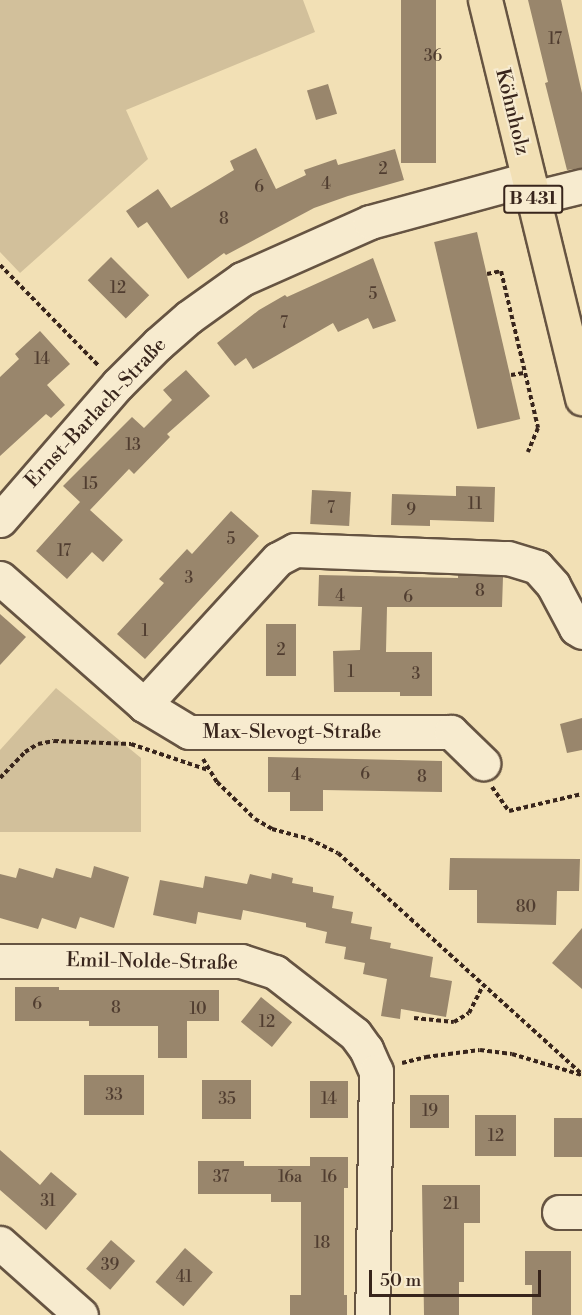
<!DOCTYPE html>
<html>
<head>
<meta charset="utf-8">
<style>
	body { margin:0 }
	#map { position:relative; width:582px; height:1315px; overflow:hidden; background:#f2e0b5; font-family:"Libre Bodoni",serif }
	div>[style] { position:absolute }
	.green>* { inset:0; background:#d2c09b }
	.building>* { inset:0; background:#99866c; transform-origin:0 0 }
	.path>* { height:4px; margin-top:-2px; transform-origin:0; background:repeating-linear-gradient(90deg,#38251c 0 4.5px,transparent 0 7.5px) }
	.roads { filter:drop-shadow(2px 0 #665442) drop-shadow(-2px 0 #665442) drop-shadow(0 2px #665442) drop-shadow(0 -2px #665442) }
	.minor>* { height:33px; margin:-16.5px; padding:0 16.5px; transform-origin:16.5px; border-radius:16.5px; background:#f7ebcf }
	.major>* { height:33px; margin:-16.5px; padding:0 16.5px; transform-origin:16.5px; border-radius:16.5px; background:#f2e0b5 }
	span { translate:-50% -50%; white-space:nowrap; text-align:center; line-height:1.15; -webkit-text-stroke:4.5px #f7ebcf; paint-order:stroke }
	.number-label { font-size:16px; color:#503d30 }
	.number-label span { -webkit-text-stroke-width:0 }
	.shield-label span { padding:2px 4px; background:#f7ebcf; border:2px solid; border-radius:4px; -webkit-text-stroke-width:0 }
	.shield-label { font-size:18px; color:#38251c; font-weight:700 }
	.street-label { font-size:20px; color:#38251c }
	.scale { position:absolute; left:369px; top:1270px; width:172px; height:27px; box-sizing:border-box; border:3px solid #38251c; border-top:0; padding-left:8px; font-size:18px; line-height:21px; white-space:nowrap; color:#38251c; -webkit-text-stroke:4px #f7ebcf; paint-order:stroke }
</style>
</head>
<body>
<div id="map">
	<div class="green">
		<div style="clip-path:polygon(0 0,303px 0,315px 32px,126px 110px,148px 159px,20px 273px,0 252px)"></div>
		<div style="clip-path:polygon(56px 688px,141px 758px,141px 832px,0 832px,0 750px)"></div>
	</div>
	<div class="building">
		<div style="left:401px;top:0;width:35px;height:163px"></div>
		<div style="clip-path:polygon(528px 0,561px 0,582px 93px,582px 168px,567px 170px,545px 83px,548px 82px)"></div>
		<div style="left:328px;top:84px;width:31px;height:22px;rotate:73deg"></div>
		<div style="clip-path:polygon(256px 148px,276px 189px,306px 175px,304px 170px,336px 159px,338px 165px,395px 149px,404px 180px,348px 196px,314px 208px,226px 255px,224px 253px,188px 279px,147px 222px,138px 228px,126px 211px,158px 189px,171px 208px,234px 170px,230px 161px)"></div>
		<div style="left:477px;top:232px;width:192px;height:44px;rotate:77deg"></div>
		<div style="left:111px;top:257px;width:54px;height:33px;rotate:45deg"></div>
		<div style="clip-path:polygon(373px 258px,396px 321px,373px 329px,368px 318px,338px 332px,333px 323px,253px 369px,246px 358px,235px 366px,217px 343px,259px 310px,285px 295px,287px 297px)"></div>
		<div style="clip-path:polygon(40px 331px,70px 364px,47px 385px,65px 405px,51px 418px,46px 414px,0 456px,0 377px,19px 359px,15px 354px)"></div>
		<div style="clip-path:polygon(186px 370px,210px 396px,167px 434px,170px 437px,134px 474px,129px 469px,90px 510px,123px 540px,103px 562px,92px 552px,67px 579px,36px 551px,80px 502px,63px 486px,132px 417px,144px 428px,172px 400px,163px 390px)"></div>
		<div style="clip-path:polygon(456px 486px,495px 487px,494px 522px,430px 520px,430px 526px,391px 525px,392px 494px,456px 496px)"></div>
		<div style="left:312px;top:490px;width:39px;height:34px;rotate:3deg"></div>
		<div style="clip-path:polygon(231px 511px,259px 536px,145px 659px,117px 634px,164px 583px,159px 579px,187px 549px,192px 554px)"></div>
		<div style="clip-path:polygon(319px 575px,458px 578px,458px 575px,503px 577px,502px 607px,387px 607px,386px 652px,432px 652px,432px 696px,400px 696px,400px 692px,334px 692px,333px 651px,360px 650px,362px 607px,318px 606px)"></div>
		<div style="clip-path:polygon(0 614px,26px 637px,0 665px)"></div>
		<div style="left:266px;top:624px;width:30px;height:52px"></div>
		<div style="clip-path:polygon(582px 718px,582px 750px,567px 753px,560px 724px)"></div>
		<div style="clip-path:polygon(268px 757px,442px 761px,442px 792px,323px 790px,323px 811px,290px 811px,290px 792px,268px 792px)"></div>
		<div style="clip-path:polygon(450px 858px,580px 859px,579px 891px,557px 891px,556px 925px,477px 923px,477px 890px,449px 890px)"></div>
		<div style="clip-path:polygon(94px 866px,129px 877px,114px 928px,80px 917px,76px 929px,42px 918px,38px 929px,0 918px,0 874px,16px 878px,19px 868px,53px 878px,56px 868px,91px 878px)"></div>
		<div style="clip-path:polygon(272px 873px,293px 878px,292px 883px,313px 887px,313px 892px,334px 896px,332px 908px,353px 912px,351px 923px,372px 927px,370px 939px,391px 943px,390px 948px,433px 957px,430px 977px,452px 981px,446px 1017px,401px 1009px,400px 1019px,381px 1016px,387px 979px,363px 974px,365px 963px,344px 959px,346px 947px,325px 943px,327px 932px,306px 927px,306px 923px,243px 910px,241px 920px,198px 912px,196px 924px,153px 915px,160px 880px,203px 888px,205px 876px,247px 884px,250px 874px,271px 879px)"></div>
		<div style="clip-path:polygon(582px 928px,582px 989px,552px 963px)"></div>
		<div style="clip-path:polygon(15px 987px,59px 987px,59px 990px,219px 990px,219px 1021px,187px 1021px,187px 1058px,158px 1058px,158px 1026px,89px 1026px,89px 1021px,15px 1021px)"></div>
		<div style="left:261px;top:997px;width:40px;height:32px;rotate:39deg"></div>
		<div style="left:84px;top:1075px;width:60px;height:40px"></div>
		<div style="left:202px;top:1080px;width:49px;height:39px"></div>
		<div style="left:310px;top:1081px;width:38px;height:37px"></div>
		<div style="left:410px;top:1095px;width:39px;height:33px"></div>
		<div style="left:475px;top:1115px;width:41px;height:41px"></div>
		<div style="left:554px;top:1118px;width:28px;height:39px"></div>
		<div style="clip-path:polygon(0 1150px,40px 1185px,51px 1172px,77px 1194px,46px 1230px,0 1190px)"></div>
		<div style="clip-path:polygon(310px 1157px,348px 1157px,348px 1188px,344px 1188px,344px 1295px,347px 1295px,347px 1315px,290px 1315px,290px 1295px,301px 1295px,301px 1202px,271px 1202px,271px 1194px,198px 1194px,198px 1161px,244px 1161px,244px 1166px,310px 1166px)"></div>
		<div style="clip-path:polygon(422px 1185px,480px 1185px,480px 1223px,464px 1223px,464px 1282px,459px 1282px,459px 1315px,424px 1315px)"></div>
		<div style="left:111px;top:1240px;width:32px;height:38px;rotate:41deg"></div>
		<div style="left:185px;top:1248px;width:37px;height:45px;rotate:41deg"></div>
		<div style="clip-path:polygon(525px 1251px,571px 1251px,571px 1315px,532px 1315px,532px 1285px,525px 1285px)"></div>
	</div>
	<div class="path">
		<div style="left:0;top:265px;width:140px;rotate:45.6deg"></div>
		<div style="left:487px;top:274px;width:14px;rotate:-12deg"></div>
		<div style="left:501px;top:271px;width:161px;rotate:76.7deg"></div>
		<div style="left:538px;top:428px;width:26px;rotate:113deg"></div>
		<div style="left:511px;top:375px;width:13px;rotate:-9deg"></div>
		<div style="left:203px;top:759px;width:27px;rotate:59deg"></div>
		<div style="left:217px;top:782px;width:53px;rotate:44.2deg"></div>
		<div style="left:255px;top:819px;width:20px;rotate:30deg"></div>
		<div style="left:272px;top:829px;width:38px;rotate:15deg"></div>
		<div style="left:309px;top:839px;width:32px;rotate:26deg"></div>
		<div style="left:338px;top:853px;width:329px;rotate:42.2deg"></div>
		<div style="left:0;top:778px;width:36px;rotate:-46deg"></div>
		<div style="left:25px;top:752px;width:15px;rotate:-32deg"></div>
		<div style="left:38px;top:744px;width:16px;rotate:-11deg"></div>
		<div style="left:54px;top:741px;width:77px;rotate:2.2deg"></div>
		<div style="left:131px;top:744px;width:81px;rotate:18.7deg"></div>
		<div style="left:492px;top:787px;width:29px;rotate:55deg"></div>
		<div style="left:509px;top:811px;width:75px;rotate:-13.1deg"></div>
		<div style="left:414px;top:1018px;width:40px;rotate:5.7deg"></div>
		<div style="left:454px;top:1022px;width:17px;rotate:-31deg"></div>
		<div style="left:469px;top:1013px;width:30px;rotate:-63deg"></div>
		<div style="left:402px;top:1063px;width:25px;rotate:-14deg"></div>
		<div style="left:426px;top:1057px;width:54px;rotate:-7.4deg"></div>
		<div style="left:480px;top:1050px;width:32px;rotate:7deg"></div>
		<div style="left:512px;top:1054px;width:73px;rotate:16.7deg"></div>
	</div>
	<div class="roads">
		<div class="minor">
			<div style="left:533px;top:198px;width:50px;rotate:-13.8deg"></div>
			<div style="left:0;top:520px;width:180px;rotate:-49.1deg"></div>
			<div style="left:118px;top:384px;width:57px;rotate:-45deg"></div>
			<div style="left:158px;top:344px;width:41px;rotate:-41.1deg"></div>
			<div style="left:189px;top:317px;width:65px;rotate:-35.6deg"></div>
			<div style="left:242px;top:279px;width:140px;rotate:-24deg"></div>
			<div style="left:370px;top:222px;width:164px;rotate:-15.2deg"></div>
			<div style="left:0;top:578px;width:192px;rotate:41.4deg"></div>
			<div style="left:144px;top:705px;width:52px;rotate:31deg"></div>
			<div style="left:189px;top:732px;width:262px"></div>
			<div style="left:451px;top:732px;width:45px;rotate:44.1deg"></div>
			<div style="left:144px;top:705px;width:198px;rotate:-47.5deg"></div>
			<div style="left:278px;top:559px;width:19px;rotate:-28deg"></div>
			<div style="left:295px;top:550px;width:213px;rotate:2.2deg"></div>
			<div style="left:508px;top:558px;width:30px;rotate:17deg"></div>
			<div style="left:537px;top:567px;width:24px;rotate:48deg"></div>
			<div style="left:553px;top:585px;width:49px;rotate:61.9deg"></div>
			<div style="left:576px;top:628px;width:7px;rotate:34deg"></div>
			<div style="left:0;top:961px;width:241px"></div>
			<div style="left:241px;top:961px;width:36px;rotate:18deg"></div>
			<div style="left:275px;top:972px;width:101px;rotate:37.8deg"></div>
			<div style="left:355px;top:1034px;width:19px;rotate:54deg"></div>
			<div style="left:366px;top:1049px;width:24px;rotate:66deg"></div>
			<div style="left:376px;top:1071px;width:244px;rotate:90.9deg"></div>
			<div style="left:559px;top:1212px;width:23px"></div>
			<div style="left:0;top:1243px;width:108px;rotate:41.6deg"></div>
		</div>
		<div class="major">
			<div style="left:485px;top:0;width:410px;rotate:76.3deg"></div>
		</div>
	</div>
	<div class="number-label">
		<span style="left:555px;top:39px">17</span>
		<span style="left:433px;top:56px">36</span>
		<span style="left:383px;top:169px">2</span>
		<span style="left:326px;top:184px">4</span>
		<span style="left:259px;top:187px">6</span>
		<span style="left:224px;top:219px">8</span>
		<span style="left:118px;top:288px">12</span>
		<span style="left:373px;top:294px">5</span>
		<span style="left:284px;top:323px">7</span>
		<span style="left:42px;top:359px">14</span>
		<span style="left:133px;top:445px">13</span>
		<span style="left:90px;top:484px">15</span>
		<span style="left:475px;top:504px">11</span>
		<span style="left:331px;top:508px">7</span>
		<span style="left:411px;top:510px">9</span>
		<span style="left:231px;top:539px">5</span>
		<span style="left:64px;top:551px">17</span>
		<span style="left:189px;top:578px">3</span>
		<span style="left:480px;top:591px">8</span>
		<span style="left:340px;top:596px">4</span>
		<span style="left:408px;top:597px">6</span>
		<span style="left:145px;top:631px">1</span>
		<span style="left:281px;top:650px">2</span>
		<span style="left:351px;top:672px">1</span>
		<span style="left:416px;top:674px">3</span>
		<span style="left:365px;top:774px">6</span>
		<span style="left:296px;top:775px">4</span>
		<span style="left:422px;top:777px">8</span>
		<span style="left:526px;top:907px">80</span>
		<span style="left:37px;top:1004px">6</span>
		<span style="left:116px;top:1008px">8</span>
		<span style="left:198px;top:1009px">10</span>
		<span style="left:267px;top:1022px">12</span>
		<span style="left:114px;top:1095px">33</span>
		<span style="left:227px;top:1099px">35</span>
		<span style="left:329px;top:1099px">14</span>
		<span style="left:430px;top:1111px">19</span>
		<span style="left:496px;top:1136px">12</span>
		<span style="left:221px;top:1177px">37</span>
		<span style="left:290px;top:1177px">16a</span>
		<span style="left:329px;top:1177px">16</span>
		<span style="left:48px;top:1201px">31</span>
		<span style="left:451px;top:1204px">21</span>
		<span style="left:322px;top:1243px">18</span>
		<span style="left:110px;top:1265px">39</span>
		<span style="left:184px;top:1277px">41</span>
	</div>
	<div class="shield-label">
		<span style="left:533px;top:199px">B 431</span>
	</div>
	<div class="street-label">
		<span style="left:512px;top:112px;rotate:76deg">Köhnholz</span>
		<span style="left:96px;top:413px;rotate:-47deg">Ernst-Barlach-Straße</span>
		<span style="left:292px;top:732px">Max-Slevogt-Straße</span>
		<span style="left:152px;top:962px;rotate:1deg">Emil-Nolde-Straße</span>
	</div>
	<div class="scale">50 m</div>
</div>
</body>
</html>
